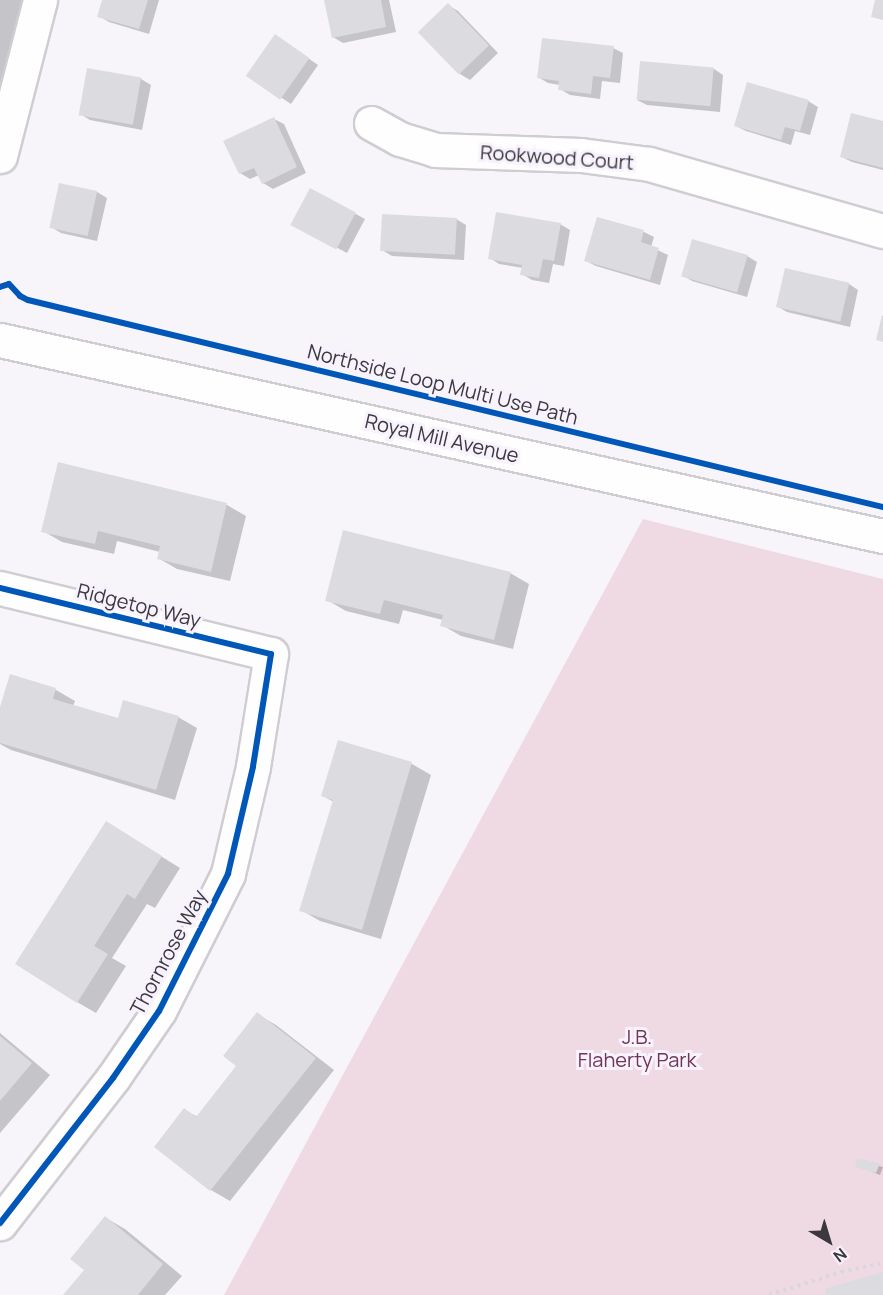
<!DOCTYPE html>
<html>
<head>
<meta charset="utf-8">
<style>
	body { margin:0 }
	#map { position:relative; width:883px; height:1295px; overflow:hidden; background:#f7f5fa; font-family:Manrope,sans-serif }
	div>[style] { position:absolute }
	.green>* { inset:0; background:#efdae4 }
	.shadow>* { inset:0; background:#0003 }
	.building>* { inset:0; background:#dcdce0; transform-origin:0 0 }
	.path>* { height:4px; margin-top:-2px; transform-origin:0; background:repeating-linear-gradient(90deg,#d8d8da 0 3px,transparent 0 7.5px) }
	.roads { filter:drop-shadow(2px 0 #cfcdd2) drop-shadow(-2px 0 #cfcdd2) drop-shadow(0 2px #cfcdd2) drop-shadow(0 -2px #cfcdd2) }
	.minor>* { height:33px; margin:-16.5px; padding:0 16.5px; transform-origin:16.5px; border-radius:16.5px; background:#fefefe }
	.major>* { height:33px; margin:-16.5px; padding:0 16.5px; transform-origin:16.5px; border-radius:16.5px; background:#fefefe }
	.cycleway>* { height:6px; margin:-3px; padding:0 3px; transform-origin:3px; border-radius:3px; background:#0057b8 }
	span { translate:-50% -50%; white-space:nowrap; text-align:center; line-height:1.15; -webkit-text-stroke:6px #f7f2fd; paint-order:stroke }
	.street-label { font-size:20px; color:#3b393d }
	.park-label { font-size:20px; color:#723552 }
	.north { position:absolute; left:799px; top:1211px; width:60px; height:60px; -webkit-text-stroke:4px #f7f2fd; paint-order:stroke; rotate:142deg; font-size:16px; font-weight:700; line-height:24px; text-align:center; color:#3b393d }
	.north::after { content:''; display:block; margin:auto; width:21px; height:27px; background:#3b393d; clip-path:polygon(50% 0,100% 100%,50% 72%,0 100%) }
</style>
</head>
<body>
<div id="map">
	<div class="green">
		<div style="clip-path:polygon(643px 519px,883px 579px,883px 1295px,224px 1295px)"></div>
	</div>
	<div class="shadow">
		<div style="clip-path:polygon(0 0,27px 0,0 108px)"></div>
		<div style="clip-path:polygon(104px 0,159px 0,149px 34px,109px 22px,99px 16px)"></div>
		<div style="clip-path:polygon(326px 0,389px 0,396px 32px,343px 43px,333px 37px)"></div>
		<div style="clip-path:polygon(448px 5px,458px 11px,498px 53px,470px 80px,460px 74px)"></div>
		<div style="clip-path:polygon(285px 42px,318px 65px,291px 104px,248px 76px)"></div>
		<div style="clip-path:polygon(613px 48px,623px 53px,620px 83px,602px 81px,600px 99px,570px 95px,560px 89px,560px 85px,548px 83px,538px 77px)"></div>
		<div style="clip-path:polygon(714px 69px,723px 75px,720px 112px,647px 105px,637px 100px)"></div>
		<div style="clip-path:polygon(88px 70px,141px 79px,151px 85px,142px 130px,90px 120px,80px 114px)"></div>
		<div style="clip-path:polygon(808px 101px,818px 107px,810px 135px,795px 131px,791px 145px,746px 131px,736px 126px)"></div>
		<div style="clip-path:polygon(274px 119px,284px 124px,306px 173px,273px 189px,263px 183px,259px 175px,250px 179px,240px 173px)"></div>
		<div style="clip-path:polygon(883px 123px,883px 170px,852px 162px,842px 157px)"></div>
		<div style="clip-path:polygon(60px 185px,97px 192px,107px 198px,97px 241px,61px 233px,51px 227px)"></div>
		<div style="clip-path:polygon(311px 190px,365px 219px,347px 253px,303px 230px)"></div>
		<div style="clip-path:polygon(456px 219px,466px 225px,464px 260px,392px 256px,382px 250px)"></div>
		<div style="clip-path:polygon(598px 219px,644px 232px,654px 237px,651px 247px,668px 255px,660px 285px,596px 266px,586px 261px)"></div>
		<div style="clip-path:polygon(560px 224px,570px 230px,564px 266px,553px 264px,549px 283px,532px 280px,522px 274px,523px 268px,499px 264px,490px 258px)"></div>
		<div style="clip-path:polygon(747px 256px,757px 262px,747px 297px,692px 281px,682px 275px)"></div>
		<div style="clip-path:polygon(849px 284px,858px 290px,850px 327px,787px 312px,777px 306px)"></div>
		<div style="clip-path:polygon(59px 464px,227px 505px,246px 516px,230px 581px,177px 569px,158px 558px,160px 552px,117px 541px,114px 554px,62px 542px,43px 531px)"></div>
		<div style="clip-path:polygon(510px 573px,529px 584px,513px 649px,461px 636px,442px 625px,443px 620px,403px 610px,399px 624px,346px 611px,327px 600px)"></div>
		<div style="clip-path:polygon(11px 676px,56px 690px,75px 701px,73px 706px,119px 720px,178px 717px,197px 728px,175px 800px,11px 750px,0 744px,0 712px)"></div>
		<div style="clip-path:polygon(339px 742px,412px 764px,431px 775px,381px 939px,320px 921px,301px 910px,334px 802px,323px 796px)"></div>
		<div style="clip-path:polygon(125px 834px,180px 868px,155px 908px,147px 904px,112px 958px,126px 966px,96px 1013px,77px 1002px)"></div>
		<div style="clip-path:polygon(257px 1014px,276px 1025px,334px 1070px,230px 1201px,211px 1190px,156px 1146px,184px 1110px,198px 1117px,238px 1065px)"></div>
		<div style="clip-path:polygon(0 1033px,50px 1075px,0 1133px)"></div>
		<div style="clip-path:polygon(858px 1160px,883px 1167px,880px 1175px,857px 1166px)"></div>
		<div style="clip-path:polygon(106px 1218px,125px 1229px,182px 1276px,165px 1295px,65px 1295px,86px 1270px)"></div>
	</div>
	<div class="building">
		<div style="clip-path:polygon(102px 0,148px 0,139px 29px,97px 17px)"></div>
		<div style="clip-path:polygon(324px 0,381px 0,386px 27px,332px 38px)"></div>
		<div style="clip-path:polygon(875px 0,883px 0,883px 20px,871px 17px)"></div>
		<div style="left:448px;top:3px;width:59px;height:42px;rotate:46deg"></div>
		<div style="left:275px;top:34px;width:42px;height:51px;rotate:35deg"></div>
		<div style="clip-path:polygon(542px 38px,614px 46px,610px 78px,593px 76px,591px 94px,558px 90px,559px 81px,537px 78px)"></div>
		<div style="left:640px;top:61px;width:74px;height:39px;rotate:5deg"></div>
		<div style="left:87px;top:68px;width:55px;height:48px;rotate:10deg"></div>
		<div style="clip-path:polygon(747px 82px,809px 100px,800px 131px,785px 127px,781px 140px,734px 126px)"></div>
		<div style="clip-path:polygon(851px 113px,883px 121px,883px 168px,840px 157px)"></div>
		<div style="clip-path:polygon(274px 117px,297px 167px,262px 184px,254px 168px,239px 174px,223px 141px)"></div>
		<div style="left:59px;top:183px;width:39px;height:46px;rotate:12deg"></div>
		<div style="left:310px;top:188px;width:52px;height:42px;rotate:28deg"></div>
		<div style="clip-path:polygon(496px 212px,561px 223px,554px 261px,543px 259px,539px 278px,520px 275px,522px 265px,488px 259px)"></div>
		<div style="left:382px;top:214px;width:75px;height:37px;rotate:3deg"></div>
		<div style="clip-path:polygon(597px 217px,644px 230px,641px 242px,659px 248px,650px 280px,584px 261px)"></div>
		<div style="left:692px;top:239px;width:58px;height:39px;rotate:16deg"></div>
		<div style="left:785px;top:268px;width:66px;height:40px;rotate:13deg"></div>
		<div style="clip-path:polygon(882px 315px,883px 316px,883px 342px,876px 340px)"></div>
		<div style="clip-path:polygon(58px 462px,227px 503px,211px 572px,157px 559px,160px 546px,98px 531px,95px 544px,41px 532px)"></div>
		<div style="clip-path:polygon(343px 530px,511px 572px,494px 640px,440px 626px,443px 615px,384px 600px,380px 614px,325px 601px)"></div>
		<div style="clip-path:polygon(10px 674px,56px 688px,53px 699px,118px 718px,123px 700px,179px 716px,156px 790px,0 743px,0 707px)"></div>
		<div style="clip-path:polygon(338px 740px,412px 762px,362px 930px,299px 911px,333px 800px,321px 796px)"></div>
		<div style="clip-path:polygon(106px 821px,162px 856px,135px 899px,127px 894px,94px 946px,108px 954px,77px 1003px,15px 964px)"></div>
		<div style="clip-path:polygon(257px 1012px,316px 1058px,210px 1191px,154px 1147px,184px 1108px,196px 1117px,236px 1066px,223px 1056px)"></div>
		<div style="clip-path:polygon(0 1036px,32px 1063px,0 1101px)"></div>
		<div style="clip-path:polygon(857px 1158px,880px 1163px,876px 1173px,855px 1167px)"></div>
		<div style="clip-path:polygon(105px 1216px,163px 1264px,138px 1295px,63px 1295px,84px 1270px,70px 1259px)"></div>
		<div style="clip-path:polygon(883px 1272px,883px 1295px,826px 1295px,824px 1289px)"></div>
	</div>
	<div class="path">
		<div style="left:769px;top:1295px;width:76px;rotate:-17.7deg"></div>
		<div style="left:841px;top:1272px;width:43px;rotate:-12.1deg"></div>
	</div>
	<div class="roads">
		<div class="minor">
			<div style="left:371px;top:123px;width:33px;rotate:29deg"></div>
			<div style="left:400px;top:139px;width:37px;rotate:17deg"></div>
			<div style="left:435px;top:150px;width:146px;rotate:2deg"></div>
			<div style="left:581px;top:155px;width:69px;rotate:7.5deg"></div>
			<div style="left:649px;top:164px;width:243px;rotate:16deg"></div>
			<div style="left:0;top:156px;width:161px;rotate:-75.6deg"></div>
			<div style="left:0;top:588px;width:279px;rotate:13.7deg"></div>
			<div style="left:271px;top:654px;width:114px;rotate:99.1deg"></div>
			<div style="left:253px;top:767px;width:110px;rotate:103.2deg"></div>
			<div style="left:228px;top:874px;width:153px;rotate:116.7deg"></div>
			<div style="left:159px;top:1011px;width:81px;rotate:124.5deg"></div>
			<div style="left:113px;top:1078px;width:184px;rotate:127.9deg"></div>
		</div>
		<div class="major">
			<div style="left:0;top:340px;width:904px;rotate:12.52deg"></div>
		</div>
	</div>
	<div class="cycleway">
		<div style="left:0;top:287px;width:9px;rotate:-18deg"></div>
		<div style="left:9px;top:284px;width:16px;rotate:47deg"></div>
		<div style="left:20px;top:296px;width:9px;rotate:27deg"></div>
		<div style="left:28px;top:300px;width:880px;rotate:13.61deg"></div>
		<div style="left:0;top:588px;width:279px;rotate:13.7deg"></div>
		<div style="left:271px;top:654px;width:114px;rotate:99.1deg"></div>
		<div style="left:253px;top:767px;width:110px;rotate:103.2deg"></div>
		<div style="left:228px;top:874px;width:153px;rotate:116.7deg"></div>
		<div style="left:159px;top:1011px;width:81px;rotate:124.5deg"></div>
		<div style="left:113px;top:1078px;width:184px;rotate:127.9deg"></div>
	</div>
	<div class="street-label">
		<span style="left:557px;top:157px;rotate:4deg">Rookwood Court</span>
		<span style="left:443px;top:384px;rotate:14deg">Northside Loop Multi Use Path</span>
		<span style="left:442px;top:438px;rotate:13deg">Royal Mill Avenue</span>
		<span style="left:139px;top:605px;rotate:14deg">Ridgetop Way</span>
		<span style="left:168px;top:952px;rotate:-62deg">Thornrose Way</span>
	</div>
	<div class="park-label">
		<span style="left:637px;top:1048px">J.B.<br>Flaherty Park</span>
	</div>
	<div class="north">N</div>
</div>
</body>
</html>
